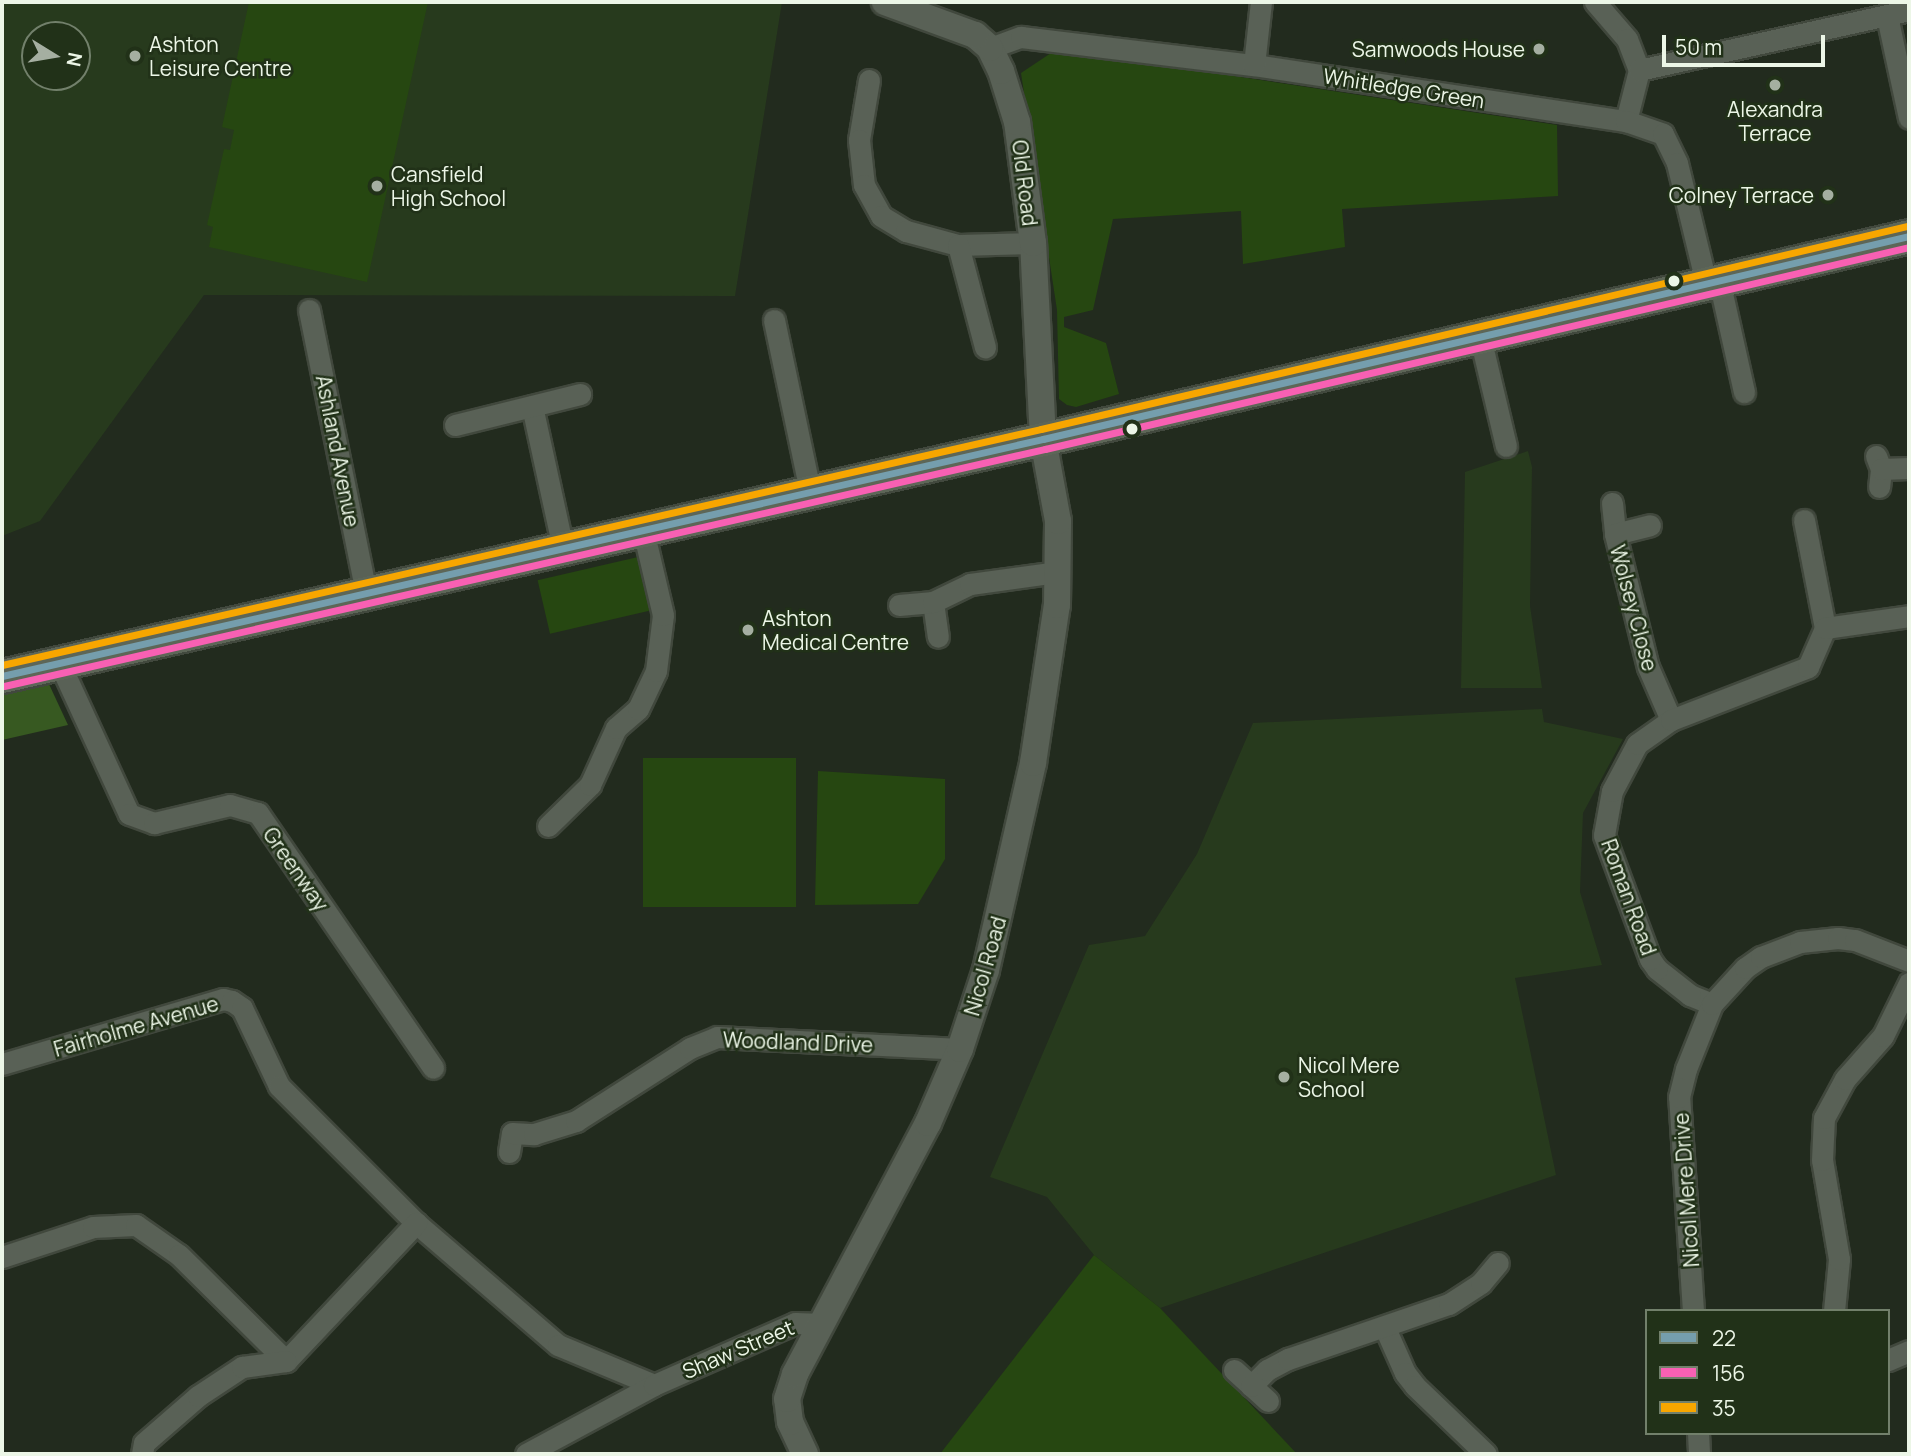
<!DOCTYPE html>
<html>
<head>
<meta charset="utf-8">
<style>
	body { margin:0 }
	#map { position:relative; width:1911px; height:1456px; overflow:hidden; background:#222b1e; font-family:Manrope,sans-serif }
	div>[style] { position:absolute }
	.built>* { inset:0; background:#273a1d }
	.green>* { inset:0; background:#264711; transform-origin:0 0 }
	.forest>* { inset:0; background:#375921 }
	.roads { filter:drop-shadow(2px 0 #41483d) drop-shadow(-2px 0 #41483d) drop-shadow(0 2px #41483d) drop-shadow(0 -2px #41483d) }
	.minor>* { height:21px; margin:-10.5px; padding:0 10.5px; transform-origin:10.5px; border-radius:10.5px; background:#596156 }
	.tertiary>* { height:26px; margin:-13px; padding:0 13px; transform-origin:13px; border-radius:13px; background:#596156 }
	.primary>* { height:33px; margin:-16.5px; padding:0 16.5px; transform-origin:16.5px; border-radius:16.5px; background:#5d6657 }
	.bus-1>* { height:7px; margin:-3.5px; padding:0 3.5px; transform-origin:3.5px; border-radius:3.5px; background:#759ead }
	.bus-2>* { height:7px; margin:-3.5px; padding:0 3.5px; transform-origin:3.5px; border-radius:3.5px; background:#f860b3 }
	.bus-3>* { height:7px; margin:-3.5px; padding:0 3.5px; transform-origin:3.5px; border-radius:3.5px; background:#f7a600 }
	.dots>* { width:19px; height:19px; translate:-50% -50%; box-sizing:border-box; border:4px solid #213118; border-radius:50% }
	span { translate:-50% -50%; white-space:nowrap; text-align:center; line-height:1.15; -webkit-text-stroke:5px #213118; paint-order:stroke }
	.poi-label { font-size:21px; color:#ecf6e7 }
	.left { translate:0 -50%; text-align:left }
	.right { translate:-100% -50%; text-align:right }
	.street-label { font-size:21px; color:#ecf6e7 }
	.frame { position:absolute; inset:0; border:4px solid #ecf6e7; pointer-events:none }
	.legend { position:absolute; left:1645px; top:1309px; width:245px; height:126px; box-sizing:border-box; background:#213118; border:2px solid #72806b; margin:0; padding:9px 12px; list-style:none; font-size:21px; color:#ecf6e7 }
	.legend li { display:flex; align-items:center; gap:14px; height:35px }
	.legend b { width:35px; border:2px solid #72806b }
	.north { position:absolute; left:21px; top:21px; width:70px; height:70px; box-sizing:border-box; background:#213118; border:2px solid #72806b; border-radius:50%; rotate:101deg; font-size:19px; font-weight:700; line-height:28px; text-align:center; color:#ecf6e7 }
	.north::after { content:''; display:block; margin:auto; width:24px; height:32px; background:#a5afa1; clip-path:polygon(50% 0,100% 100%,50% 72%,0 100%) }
	.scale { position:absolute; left:1662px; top:35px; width:163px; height:32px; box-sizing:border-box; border:4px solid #ecf6e7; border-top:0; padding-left:9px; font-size:21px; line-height:24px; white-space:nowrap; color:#ecf6e7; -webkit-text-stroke:5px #213118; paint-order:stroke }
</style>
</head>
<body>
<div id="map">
	<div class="built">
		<div style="clip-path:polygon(evenodd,2px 2px,782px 2px,735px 296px,204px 295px,40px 521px,2px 536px,2px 2px,35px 35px,77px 35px,77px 77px,35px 77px,35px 35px)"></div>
		<div style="clip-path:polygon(1528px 451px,1532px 467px,1530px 606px,1542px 688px,1461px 688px,1465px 472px)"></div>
		<div style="clip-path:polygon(1542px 709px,1544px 722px,1623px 739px,1583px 813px,1580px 892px,1602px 965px,1515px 978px,1556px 1175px,1160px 1308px,1094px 1255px,1047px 1197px,990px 1177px,1089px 945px,1145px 936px,1197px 854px,1253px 723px)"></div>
	</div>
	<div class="green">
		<div style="clip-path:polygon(249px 2px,428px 2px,367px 282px,209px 247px,213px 227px,207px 225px,224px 149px,230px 150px,234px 130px,222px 127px)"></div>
		<div style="clip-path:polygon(1057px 49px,1557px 125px,1558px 196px,1342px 209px,1345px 247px,1243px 264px,1241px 211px,1113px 219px,1093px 310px,1064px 317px,1064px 327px,1106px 343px,1119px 394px,1076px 407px,1067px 405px,1059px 399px,1057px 310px,1021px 73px)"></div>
		<div style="left:638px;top:557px;width:55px;height:103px;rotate:77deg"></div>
		<div style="left:643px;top:758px;width:153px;height:149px"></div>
		<div style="clip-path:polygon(818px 771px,945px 779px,945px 859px,918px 904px,815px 905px)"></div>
		<div style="clip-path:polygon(1094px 1255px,1160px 1308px,1297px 1454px,940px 1454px)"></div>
	</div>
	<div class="forest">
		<div style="clip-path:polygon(48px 682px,68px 725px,2px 740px,2px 693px)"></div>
	</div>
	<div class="roads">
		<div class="minor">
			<div style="left:1595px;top:2px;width:49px;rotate:49.1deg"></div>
			<div style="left:1627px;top:39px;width:33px;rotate:69deg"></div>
			<div style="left:1639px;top:70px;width:53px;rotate:104.3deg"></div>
			<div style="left:1887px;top:16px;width:104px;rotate:77.8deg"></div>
			<div style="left:990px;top:48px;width:33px;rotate:-20deg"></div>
			<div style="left:1021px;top:37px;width:235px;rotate:6.9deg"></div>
			<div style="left:1254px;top:65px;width:376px;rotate:8.6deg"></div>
			<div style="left:1626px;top:121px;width:39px;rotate:19deg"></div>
			<div style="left:1663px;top:134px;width:32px;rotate:64deg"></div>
			<div style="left:1677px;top:163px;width:123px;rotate:76.4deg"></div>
			<div style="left:1254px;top:65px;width:63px;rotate:-83.7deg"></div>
			<div style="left:1639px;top:70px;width:277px;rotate:-12.5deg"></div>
			<div style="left:869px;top:80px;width:61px;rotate:99.5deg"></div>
			<div style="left:859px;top:140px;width:45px;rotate:83.7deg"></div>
			<div style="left:864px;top:185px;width:35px;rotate:61deg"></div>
			<div style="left:881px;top:216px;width:29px;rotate:31deg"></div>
			<div style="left:906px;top:231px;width:54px;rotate:15.1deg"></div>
			<div style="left:958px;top:245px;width:75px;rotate:-1.5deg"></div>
			<div style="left:958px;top:245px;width:106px;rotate:75.2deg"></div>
			<div style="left:1719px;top:280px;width:115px;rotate:77.4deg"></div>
			<div style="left:309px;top:310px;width:288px;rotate:78.6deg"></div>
			<div style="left:774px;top:320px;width:175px;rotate:78.1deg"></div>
			<div style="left:1480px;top:337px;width:112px;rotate:76.6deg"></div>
			<div style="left:532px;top:406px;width:145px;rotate:77.7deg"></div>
			<div style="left:455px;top:425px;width:129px;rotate:-13.9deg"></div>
			<div style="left:1876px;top:456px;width:14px;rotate:69deg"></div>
			<div style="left:1881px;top:469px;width:18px;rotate:96deg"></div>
			<div style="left:1881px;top:469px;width:28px;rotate:-2deg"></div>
			<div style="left:1612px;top:503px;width:31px;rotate:84deg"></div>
			<div style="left:1615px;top:534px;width:137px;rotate:76.1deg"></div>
			<div style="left:1648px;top:667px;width:58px;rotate:66.5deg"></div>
			<div style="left:1804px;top:520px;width:110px;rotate:79deg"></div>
			<div style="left:1615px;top:534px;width:36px;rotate:-14deg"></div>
			<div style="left:933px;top:602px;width:35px;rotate:82deg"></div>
			<div style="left:899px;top:605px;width:34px;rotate:-5deg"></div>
			<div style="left:933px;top:602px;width:41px;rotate:-25.9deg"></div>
			<div style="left:970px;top:584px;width:89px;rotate:-7.8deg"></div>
			<div style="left:59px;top:662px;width:167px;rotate:65.3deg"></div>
			<div style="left:129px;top:814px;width:27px;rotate:20deg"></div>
			<div style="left:154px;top:823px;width:78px;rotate:-13.3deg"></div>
			<div style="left:230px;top:805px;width:29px;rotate:16deg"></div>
			<div style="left:258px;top:813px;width:309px;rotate:55.5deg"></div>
			<div style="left:548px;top:826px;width:59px;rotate:-44.3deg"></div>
			<div style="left:590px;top:785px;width:63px;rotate:-65.5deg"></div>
			<div style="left:616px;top:728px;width:29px;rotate:-41deg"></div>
			<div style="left:638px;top:709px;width:42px;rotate:-64.7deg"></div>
			<div style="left:656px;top:671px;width:56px;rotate:-82.9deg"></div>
			<div style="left:663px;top:615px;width:87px;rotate:-103.2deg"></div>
			<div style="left:1712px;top:1004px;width:24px;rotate:-158deg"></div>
			<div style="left:1690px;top:995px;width:42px;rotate:-141.8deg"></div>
			<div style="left:1657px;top:969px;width:12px;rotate:-125deg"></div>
			<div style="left:1650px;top:959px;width:132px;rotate:-110.4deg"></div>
			<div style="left:1604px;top:835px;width:45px;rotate:-79.7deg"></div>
			<div style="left:1612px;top:791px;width:53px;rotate:-62deg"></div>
			<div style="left:1637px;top:744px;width:42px;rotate:-35.2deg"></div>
			<div style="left:1671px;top:720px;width:147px;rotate:-21.1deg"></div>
			<div style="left:1808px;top:667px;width:43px;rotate:-66.4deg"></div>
			<div style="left:1825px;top:628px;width:85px;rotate:-8.1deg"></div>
			<div style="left:2px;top:1064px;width:230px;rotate:-16.4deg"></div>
			<div style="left:223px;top:999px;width:9px;rotate:13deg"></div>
			<div style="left:232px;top:1001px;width:12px;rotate:35deg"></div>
			<div style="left:242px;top:1008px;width:86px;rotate:64.6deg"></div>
			<div style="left:279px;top:1086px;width:194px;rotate:45deg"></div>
			<div style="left:416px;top:1223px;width:187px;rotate:40.7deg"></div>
			<div style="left:558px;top:1345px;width:104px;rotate:22.6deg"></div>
			<div style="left:509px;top:1152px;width:19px;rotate:-81deg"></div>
			<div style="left:512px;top:1133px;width:22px;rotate:3deg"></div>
			<div style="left:534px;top:1134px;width:44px;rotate:-17.2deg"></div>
			<div style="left:576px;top:1121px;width:135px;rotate:-32.6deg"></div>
			<div style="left:690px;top:1048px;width:29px;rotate:-22deg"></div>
			<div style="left:717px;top:1037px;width:243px;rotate:2.8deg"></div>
			<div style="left:2px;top:1257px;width:96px;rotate:-18.2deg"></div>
			<div style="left:93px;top:1227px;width:43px;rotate:-2.7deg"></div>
			<div style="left:136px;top:1225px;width:52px;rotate:34.9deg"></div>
			<div style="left:179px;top:1255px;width:151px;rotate:44.7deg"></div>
			<div style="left:286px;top:1361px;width:190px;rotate:-46.7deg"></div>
			<div style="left:1693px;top:1311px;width:214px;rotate:-93.7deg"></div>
			<div style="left:1679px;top:1097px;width:29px;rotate:-76deg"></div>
			<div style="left:1686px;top:1069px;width:70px;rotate:-68.2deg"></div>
			<div style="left:1712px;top:1004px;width:49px;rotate:-47.5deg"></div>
			<div style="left:1745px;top:968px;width:19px;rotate:-35deg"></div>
			<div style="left:1761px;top:957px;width:42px;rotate:-21deg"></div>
			<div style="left:1800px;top:942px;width:38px;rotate:-6deg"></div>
			<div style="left:1838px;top:938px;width:17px;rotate:7deg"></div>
			<div style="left:1855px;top:940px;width:58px;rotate:21.3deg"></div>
			<div style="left:1834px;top:1311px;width:52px;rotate:-84.5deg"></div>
			<div style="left:1839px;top:1259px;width:100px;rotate:-99.7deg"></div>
			<div style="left:1822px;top:1160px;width:42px;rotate:-87.3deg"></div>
			<div style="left:1824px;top:1118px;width:44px;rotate:-61.7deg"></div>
			<div style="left:1845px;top:1079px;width:57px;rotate:-48.5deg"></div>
			<div style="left:1883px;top:1036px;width:59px;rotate:-63.9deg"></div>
			<div style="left:1385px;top:1328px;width:49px;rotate:66deg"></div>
			<div style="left:1405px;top:1373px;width:16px;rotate:52deg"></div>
			<div style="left:1415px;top:1386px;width:98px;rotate:43.8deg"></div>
			<div style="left:1888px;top:1360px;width:23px;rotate:-23deg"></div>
			<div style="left:1234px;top:1370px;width:46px;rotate:42.4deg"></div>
			<div style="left:1251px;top:1386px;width:23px;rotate:-45deg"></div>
			<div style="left:1267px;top:1370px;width:24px;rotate:-28deg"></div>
			<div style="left:1288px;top:1359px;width:170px;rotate:-18.9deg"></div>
			<div style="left:1449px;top:1304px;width:38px;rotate:-33deg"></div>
			<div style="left:1481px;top:1283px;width:26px;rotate:-50deg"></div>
			<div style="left:1698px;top:1433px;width:21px;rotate:87deg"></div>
			<div style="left:142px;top:1454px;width:11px;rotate:-80deg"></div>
			<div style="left:144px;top:1443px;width:72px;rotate:-41deg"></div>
			<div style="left:198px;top:1396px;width:53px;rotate:-33.4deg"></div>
			<div style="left:242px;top:1367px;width:44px;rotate:-7.8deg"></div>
			<div style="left:526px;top:1454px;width:145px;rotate:-28.3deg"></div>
			<div style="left:654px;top:1385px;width:154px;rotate:-23.7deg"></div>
			<div style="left:795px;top:1323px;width:28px;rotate:2deg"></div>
		</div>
		<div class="tertiary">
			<div style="left:805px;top:1454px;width:35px;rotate:-115deg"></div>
			<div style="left:790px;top:1422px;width:23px;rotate:-97deg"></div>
			<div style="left:787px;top:1399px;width:26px;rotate:-72deg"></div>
			<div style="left:795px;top:1374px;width:284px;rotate:-62.1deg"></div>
			<div style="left:928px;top:1123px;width:81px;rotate:-66.6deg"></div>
			<div style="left:960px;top:1049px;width:83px;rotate:-71.8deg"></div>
			<div style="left:986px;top:970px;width:212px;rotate:-77.2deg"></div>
			<div style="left:1033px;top:763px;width:160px;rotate:-81.4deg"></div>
			<div style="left:1057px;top:605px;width:84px;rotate:-89.3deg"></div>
			<div style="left:1058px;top:521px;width:83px;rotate:-100.4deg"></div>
			<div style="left:1043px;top:439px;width:196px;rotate:-92.9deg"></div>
			<div style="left:1033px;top:243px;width:122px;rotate:-97.5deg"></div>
			<div style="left:1017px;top:122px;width:53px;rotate:-107.4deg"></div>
			<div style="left:1001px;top:71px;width:25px;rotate:-116deg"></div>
			<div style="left:990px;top:48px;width:20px;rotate:-139deg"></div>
			<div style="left:975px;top:35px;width:96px;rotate:-159.9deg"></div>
		</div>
		<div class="primary">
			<div style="left:2px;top:676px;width:1068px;rotate:-12.83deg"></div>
			<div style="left:1043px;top:439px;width:889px;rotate:-13.19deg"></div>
		</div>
	</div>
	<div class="bus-1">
		<div style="left:2px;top:676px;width:1068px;rotate:-12.83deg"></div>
		<div style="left:1043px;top:439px;width:889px;rotate:-13.19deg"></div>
	</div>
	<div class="bus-2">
		<div style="left:4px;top:686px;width:1068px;rotate:-12.83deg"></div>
		<div style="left:1045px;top:449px;width:887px;rotate:-13.16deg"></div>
	</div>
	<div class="bus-3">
		<div style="left:2px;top:665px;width:1065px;rotate:-12.8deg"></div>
		<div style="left:1041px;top:429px;width:889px;rotate:-13.19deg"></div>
	</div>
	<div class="dots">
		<div style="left:1539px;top:49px;background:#a5afa1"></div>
		<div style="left:135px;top:56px;background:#a5afa1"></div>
		<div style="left:1775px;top:85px;background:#a5afa1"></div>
		<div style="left:377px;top:186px;background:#a5afa1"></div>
		<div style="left:1828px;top:195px;background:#a5afa1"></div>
		<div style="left:1674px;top:281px;background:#ecf6e7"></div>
		<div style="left:1132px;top:429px;background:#ecf6e7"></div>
		<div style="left:748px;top:630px;background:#a5afa1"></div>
		<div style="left:1284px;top:1077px;background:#a5afa1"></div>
	</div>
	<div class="poi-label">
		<span class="left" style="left:149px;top:56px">Ashton<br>Leisure Centre</span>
		<span class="right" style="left:1525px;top:49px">Samwoods House</span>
		<span style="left:1775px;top:121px">Alexandra<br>Terrace</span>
		<span class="left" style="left:391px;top:186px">Cansfield<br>High School</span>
		<span class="right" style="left:1814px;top:195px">Colney Terrace</span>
		<span class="left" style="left:762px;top:630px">Ashton<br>Medical Centre</span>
		<span class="left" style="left:1298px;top:1077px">Nicol Mere<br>School</span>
	</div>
	<div class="street-label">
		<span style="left:1404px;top:88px;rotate:9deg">Whitledge Green</span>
		<span style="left:1025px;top:183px;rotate:83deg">Old Road</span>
		<span style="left:338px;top:451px;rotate:79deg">Ashland Avenue</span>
		<span style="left:1634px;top:608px;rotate:75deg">Wolsey Close</span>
		<span style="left:296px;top:869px;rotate:55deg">Greenway</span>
		<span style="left:1629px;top:897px;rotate:70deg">Roman Road</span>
		<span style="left:985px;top:966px;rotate:-74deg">Nicol Road</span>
		<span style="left:136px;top:1026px;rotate:-16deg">Fairholme Avenue</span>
		<span style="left:798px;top:1042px;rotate:2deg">Woodland Drive</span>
		<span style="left:1686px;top:1190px;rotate:-94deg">Nicol Mere Drive</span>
		<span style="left:738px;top:1349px;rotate:-23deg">Shaw Street</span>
	</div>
	<div class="frame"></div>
	<ul class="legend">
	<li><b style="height:9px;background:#759ead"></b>22</li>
	<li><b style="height:9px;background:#f860b3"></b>156</li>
	<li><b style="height:9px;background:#f7a600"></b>35</li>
	</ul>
	<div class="north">N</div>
	<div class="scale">50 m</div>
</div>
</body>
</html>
